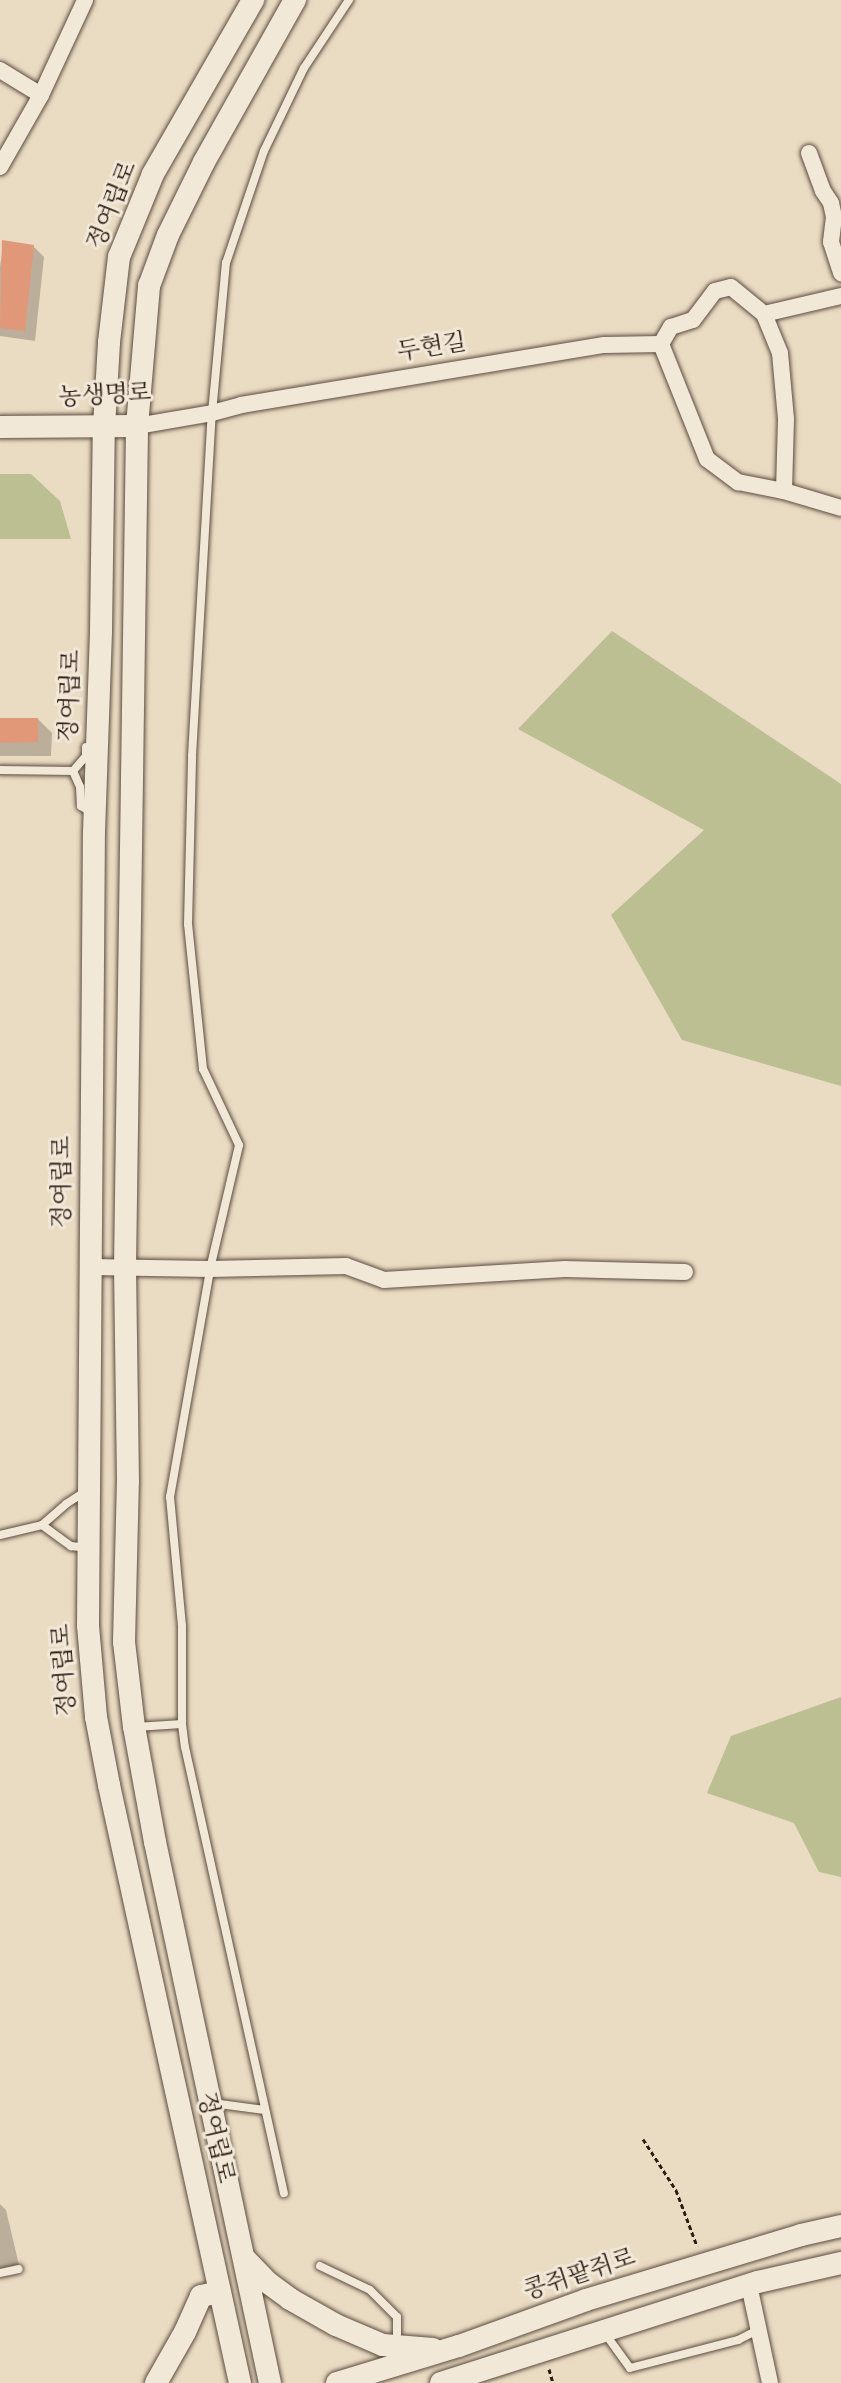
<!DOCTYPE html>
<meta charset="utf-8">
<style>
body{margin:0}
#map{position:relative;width:841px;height:2383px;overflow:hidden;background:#eadbc3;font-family:Vollkorn,"Noto Serif KR",serif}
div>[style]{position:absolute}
.green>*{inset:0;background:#bbbf91}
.shadow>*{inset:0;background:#0003}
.building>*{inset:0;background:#e19879}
.path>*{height:3px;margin-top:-1.5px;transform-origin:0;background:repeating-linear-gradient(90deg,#2d1c12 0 4.5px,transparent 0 7.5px)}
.roads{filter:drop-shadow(0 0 2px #5c4c3e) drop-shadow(0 0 2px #5c4c3e)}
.lane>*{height:8px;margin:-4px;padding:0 4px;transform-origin:4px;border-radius:4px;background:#f1e8d8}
.street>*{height:16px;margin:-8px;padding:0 8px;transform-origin:8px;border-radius:8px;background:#f1e8d8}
.secondary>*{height:22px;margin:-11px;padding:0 11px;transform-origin:11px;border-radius:11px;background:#f1e8d8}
span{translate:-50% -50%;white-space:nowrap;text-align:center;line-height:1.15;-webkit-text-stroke:6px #f1e8d8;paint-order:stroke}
.street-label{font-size:24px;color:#2d1c12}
</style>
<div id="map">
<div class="green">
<i style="clip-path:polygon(0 474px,31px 474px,60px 501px,71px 539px,0 539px)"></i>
<i style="clip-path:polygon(612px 631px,841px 784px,841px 1086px,682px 1040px,611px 915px,704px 830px,518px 729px)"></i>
<i style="clip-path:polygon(841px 1697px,841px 1877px,819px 1872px,794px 1823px,707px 1793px,731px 1736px)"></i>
</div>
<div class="shadow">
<i style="clip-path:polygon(4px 242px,33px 246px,44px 257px,35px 341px,0 336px,0 266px)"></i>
<i style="clip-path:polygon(0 719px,38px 719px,52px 733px,51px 756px,0 756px)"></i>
<i style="clip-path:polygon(0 2204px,6px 2210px,19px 2265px,0 2269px)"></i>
</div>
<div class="building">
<i style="clip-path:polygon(2px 240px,34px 245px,25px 331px,0 328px)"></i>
<i style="clip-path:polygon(0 718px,38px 718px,38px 742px,0 743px)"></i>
</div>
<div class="path">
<i style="left:643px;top:2139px;width:61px;rotate:57.1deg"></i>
<i style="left:676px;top:2190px;width:60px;rotate:69.4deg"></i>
<i style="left:549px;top:2369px;width:15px;rotate:74deg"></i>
</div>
<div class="roads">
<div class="lane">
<i style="left:0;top:770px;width:73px;rotate:0.8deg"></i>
<i style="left:73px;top:771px;width:20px;rotate:-49deg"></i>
<i style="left:86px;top:756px;width:9px;rotate:-90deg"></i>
<i style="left:73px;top:771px;width:17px;rotate:66deg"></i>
<i style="left:80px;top:787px;width:19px;rotate:87deg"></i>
<i style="left:81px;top:806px;width:12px;rotate:31deg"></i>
<i style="left:42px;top:1525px;width:36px;rotate:36deg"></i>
<i style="left:71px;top:1546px;width:17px;rotate:7deg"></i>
<i style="left:0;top:1535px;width:43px;rotate:-13.4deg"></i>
<i style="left:42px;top:1525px;width:32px;rotate:-41deg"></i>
<i style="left:66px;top:1504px;width:24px;rotate:-33deg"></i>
<i style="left:182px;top:1724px;width:23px;rotate:83deg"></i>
<i style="left:185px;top:1747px;width:457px;rotate:77.5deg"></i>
<i style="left:136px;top:1727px;width:46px;rotate:-3.7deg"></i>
<i style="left:182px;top:1724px;width:98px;rotate:-90deg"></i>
<i style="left:182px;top:1626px;width:130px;rotate:-95.3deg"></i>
<i style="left:170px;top:1497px;width:231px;rotate:-80deg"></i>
<i style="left:210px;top:1269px;width:127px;rotate:-76.8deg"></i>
<i style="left:239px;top:1145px;width:84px;rotate:-115.3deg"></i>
<i style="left:203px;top:1069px;width:146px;rotate:-95.9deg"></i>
<i style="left:188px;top:924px;width:168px;rotate:-88.6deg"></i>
<i style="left:192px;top:756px;width:344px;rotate:-86.7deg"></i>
<i style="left:212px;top:413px;width:151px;rotate:-84.7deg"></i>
<i style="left:226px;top:263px;width:118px;rotate:-71.3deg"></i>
<i style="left:264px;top:151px;width:92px;rotate:-64.3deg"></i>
<i style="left:304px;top:68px;width:82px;rotate:-56.5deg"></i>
<i style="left:212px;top:2103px;width:53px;rotate:7.5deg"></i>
<i style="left:320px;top:2266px;width:55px;rotate:25.6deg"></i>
<i style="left:370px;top:2290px;width:38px;rotate:45deg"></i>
<i style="left:397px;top:2317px;width:29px;rotate:90deg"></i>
<i style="left:0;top:2273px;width:19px;rotate:-12deg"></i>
<i style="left:604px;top:2332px;width:44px;rotate:54.2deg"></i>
<i style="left:630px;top:2368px;width:112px;rotate:-14.5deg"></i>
<i style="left:738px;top:2340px;width:22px;rotate:-27deg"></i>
</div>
<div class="street">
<i style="left:0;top:70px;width:48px;rotate:31.4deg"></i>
<i style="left:809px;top:153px;width:40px;rotate:69.8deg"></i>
<i style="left:823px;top:191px;width:14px;rotate:56deg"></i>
<i style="left:831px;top:203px;width:14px;rotate:78deg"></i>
<i style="left:834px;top:217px;width:25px;rotate:97deg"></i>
<i style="left:831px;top:242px;width:33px;rotate:72deg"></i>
<i style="left:0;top:167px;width:83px;rotate:-60.3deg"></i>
<i style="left:41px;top:95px;width:105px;rotate:-65.1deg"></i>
<i style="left:764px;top:314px;width:42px;rotate:67.7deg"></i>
<i style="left:780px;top:353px;width:66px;rotate:84.8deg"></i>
<i style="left:786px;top:419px;width:72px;rotate:91.6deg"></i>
<i style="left:661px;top:344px;width:20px;rotate:-60deg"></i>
<i style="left:671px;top:327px;width:23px;rotate:-18deg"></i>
<i style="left:693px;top:320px;width:36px;rotate:-53deg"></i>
<i style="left:715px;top:291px;width:16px;rotate:-14deg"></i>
<i style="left:731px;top:287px;width:43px;rotate:39.3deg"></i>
<i style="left:764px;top:314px;width:79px;rotate:-13.2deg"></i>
<i style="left:137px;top:426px;width:76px;rotate:-9.8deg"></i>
<i style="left:212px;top:413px;width:30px;rotate:-15deg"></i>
<i style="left:241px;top:405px;width:368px;rotate:-9.4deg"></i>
<i style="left:604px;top:345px;width:57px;rotate:-1deg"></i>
<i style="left:661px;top:344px;width:124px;rotate:68.2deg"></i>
<i style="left:707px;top:459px;width:39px;rotate:37deg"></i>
<i style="left:738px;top:482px;width:47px;rotate:11.1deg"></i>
<i style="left:784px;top:491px;width:59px;rotate:16.6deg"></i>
<i style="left:91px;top:1267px;width:119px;rotate:1deg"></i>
<i style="left:210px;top:1269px;width:136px;rotate:-1.3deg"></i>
<i style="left:346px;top:1266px;width:40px;rotate:20.2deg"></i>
<i style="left:384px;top:1280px;width:181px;rotate:-3.5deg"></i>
<i style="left:565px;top:1269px;width:120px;rotate:1.4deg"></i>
<i style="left:749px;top:2285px;width:100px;rotate:77.9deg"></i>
</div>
<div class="secondary">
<i style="left:0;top:427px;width:137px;rotate:-0.4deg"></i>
<i style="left:244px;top:2258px;width:33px;rotate:46deg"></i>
<i style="left:267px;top:2282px;width:29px;rotate:36deg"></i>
<i style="left:290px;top:2299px;width:53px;rotate:29.5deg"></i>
<i style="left:336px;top:2325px;width:51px;rotate:23.1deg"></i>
<i style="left:383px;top:2345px;width:50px;rotate:4.6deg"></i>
<i style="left:156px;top:2383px;width:59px;rotate:-60.4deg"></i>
<i style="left:185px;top:2332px;width:39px;rotate:-66deg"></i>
<i style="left:201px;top:2296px;width:19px;rotate:-12deg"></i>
<i style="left:240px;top:2383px;width:612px;rotate:-102.36deg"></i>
<i style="left:109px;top:1785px;width:69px;rotate:-100.8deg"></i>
<i style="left:96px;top:1717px;width:92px;rotate:-95deg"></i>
<i style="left:88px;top:1625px;width:793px;rotate:-89.57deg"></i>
<i style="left:94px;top:832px;width:201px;rotate:-88deg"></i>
<i style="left:101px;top:631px;width:204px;rotate:-89.2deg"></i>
<i style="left:104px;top:427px;width:85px;rotate:-86.6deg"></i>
<i style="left:109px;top:342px;width:86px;rotate:-83.3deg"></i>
<i style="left:119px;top:257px;width:90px;rotate:-67.7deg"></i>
<i style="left:153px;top:174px;width:201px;rotate:-60.1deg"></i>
<i style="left:270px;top:2383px;width:553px;rotate:-102deg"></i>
<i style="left:155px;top:1842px;width:117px;rotate:-100.3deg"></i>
<i style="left:134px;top:1727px;width:86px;rotate:-96.7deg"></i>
<i style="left:124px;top:1642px;width:160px;rotate:-88.6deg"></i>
<i style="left:128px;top:1482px;width:215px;rotate:-90.8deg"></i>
<i style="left:125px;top:1267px;width:841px;rotate:-89.18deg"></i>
<i style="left:137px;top:426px;width:141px;rotate:-85.1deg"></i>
<i style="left:149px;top:286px;width:54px;rotate:-69.6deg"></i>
<i style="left:168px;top:235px;width:81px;rotate:-63.7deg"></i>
<i style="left:204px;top:162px;width:186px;rotate:-60.7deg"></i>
<i style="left:337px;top:2383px;width:127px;rotate:-16.9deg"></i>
<i style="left:459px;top:2346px;width:135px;rotate:-19.9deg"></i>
<i style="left:586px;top:2300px;width:225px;rotate:-16.8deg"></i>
<i style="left:801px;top:2235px;width:41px;rotate:-12.7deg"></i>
<i style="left:441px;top:2383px;width:333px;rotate:-17.7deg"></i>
<i style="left:758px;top:2282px;width:85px;rotate:-12.9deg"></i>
</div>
</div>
<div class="street-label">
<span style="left:114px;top:206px;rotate:-68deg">정여립로</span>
<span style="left:432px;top:349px;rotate:-9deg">두현길</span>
<span style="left:105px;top:397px;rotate:-3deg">농생명로</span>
<span style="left:72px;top:696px;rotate:-88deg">정여립로</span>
<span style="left:64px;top:1182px;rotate:-90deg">정여립로</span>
<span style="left:66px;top:1670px;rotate:-94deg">정여립로</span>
<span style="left:214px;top:2138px;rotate:77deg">정여립로</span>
<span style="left:580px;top:2276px;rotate:-18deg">콩쥐팥쥐로</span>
</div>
</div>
